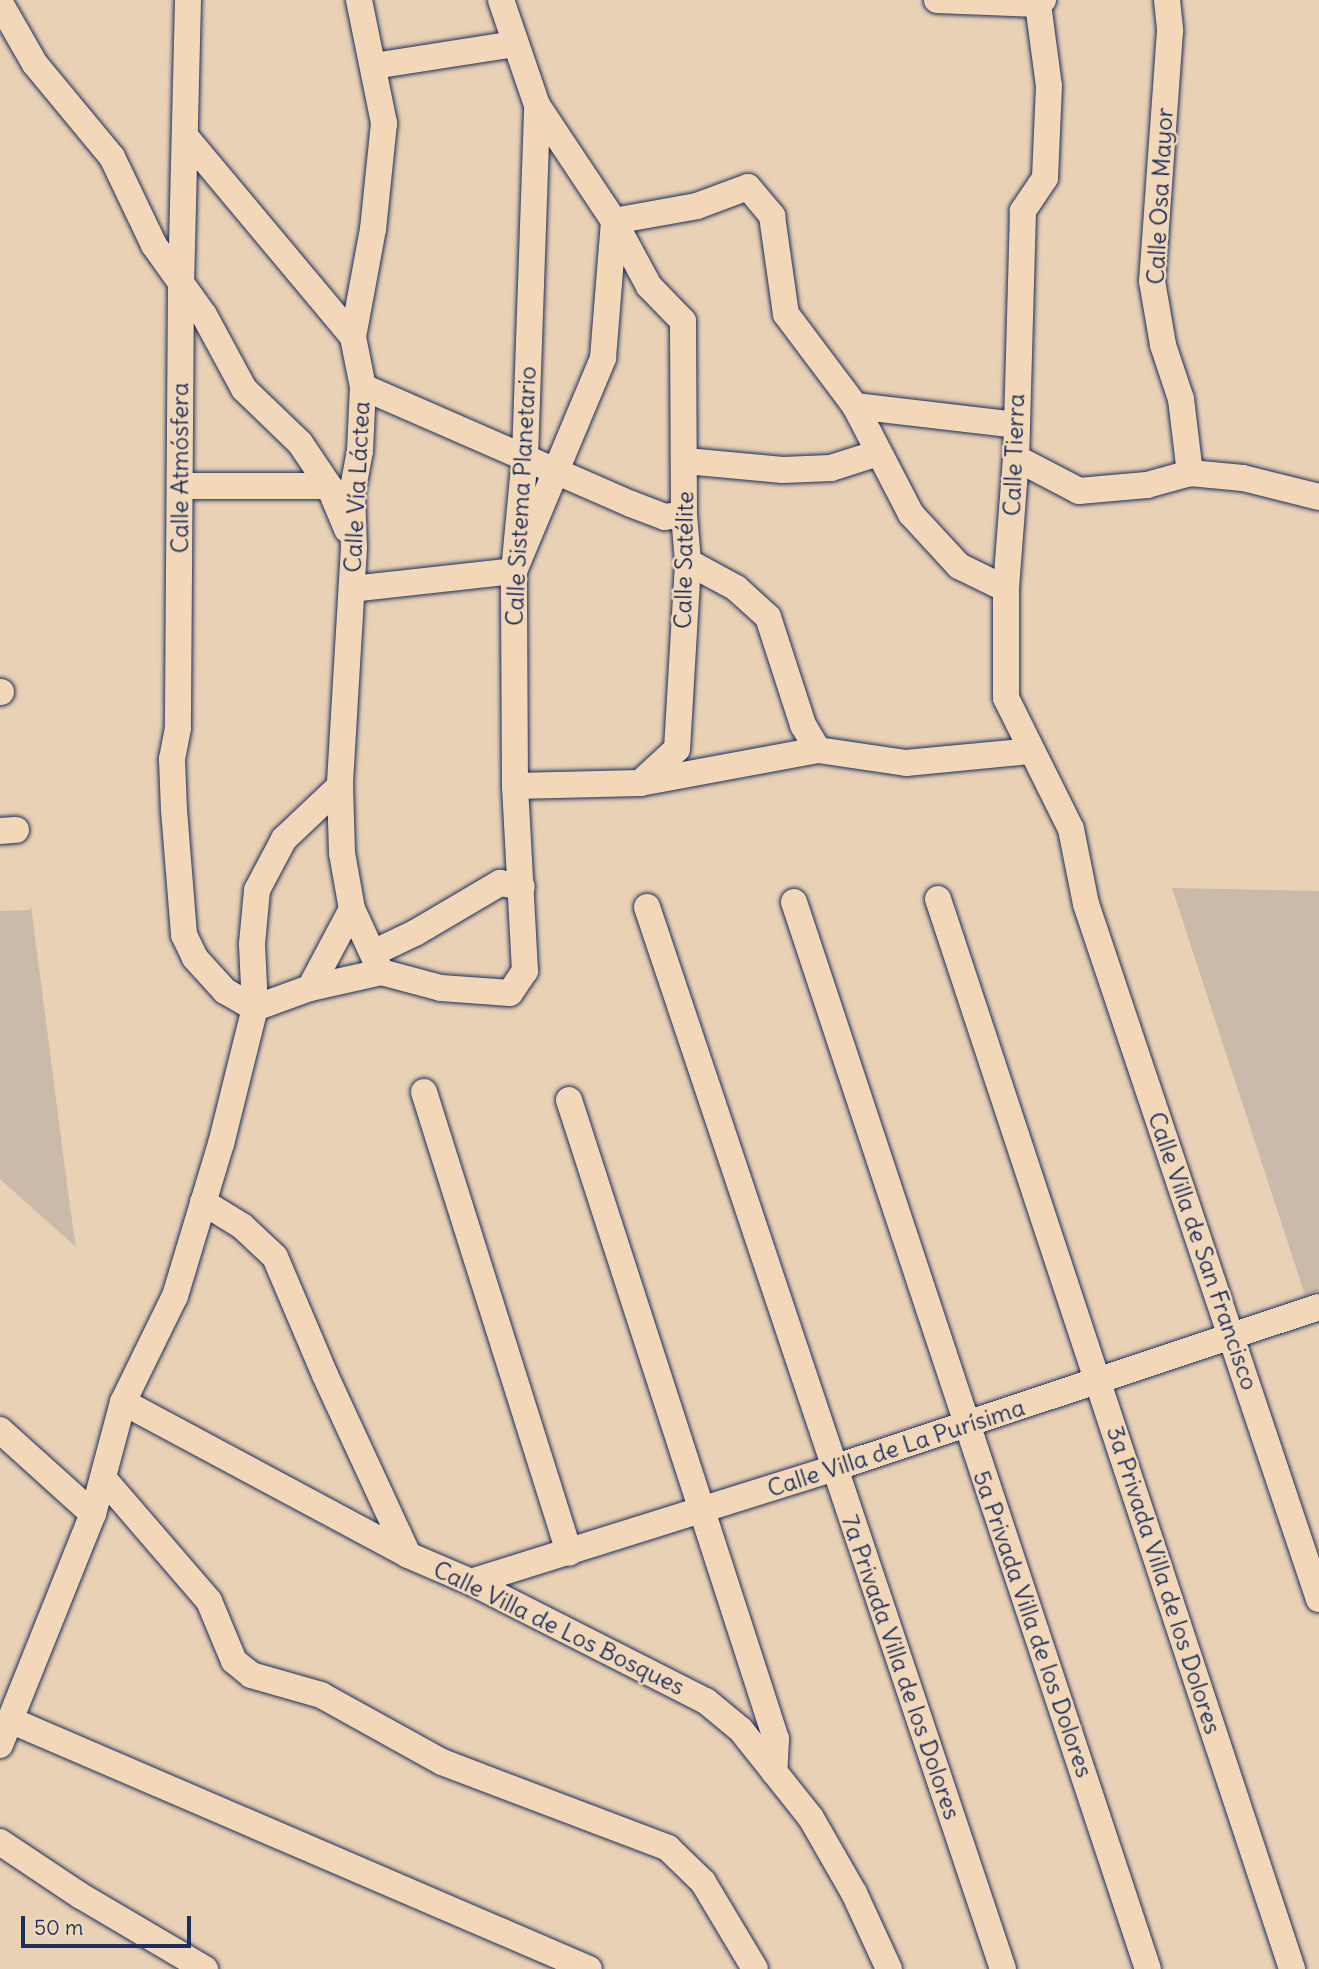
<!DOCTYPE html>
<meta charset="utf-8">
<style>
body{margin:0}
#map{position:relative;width:1319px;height:1969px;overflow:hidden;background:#e9d1b5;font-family:Delius,sans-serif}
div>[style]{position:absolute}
.green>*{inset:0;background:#cbb9a9}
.roads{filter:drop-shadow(0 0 2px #1b2f5e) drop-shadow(0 0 2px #1b2f5e)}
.minor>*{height:26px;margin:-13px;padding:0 13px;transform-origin:13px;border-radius:13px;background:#f2d8b9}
span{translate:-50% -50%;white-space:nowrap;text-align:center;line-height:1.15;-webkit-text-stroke:5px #f2d8b9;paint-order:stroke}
.street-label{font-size:24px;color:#1b2f5e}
.scale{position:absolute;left:21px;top:1916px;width:170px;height:32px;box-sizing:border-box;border:4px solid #1b2f5e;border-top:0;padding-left:9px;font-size:21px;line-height:24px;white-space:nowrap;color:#1b2f5e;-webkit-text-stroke:5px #f2d8b9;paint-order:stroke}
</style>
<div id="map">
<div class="green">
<i style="clip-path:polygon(1172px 888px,1319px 891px,1319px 1290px,1305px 1295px)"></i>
<i style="clip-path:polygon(31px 906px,70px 1207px,76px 1247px,0 1179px,0 911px,29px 910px)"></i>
</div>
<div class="roads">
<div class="minor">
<i style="left:188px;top:0;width:283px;rotate:91.4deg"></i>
<i style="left:181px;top:283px;width:445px;rotate:90.4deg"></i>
<i style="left:178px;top:728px;width:32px;rotate:101deg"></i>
<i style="left:172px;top:759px;width:51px;rotate:87.8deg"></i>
<i style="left:174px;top:810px;width:125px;rotate:85.4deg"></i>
<i style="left:184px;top:935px;width:25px;rotate:64deg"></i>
<i style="left:195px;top:958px;width:45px;rotate:47.7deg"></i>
<i style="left:225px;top:991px;width:34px;rotate:30deg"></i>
<i style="left:255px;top:1008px;width:59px;rotate:-20deg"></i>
<i style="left:310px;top:988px;width:73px;rotate:-12.7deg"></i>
<i style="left:381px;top:972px;width:62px;rotate:14.9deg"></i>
<i style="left:441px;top:988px;width:69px;rotate:4.1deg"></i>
<i style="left:510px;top:993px;width:27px;rotate:-56deg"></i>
<i style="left:525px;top:971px;width:185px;rotate:-93.1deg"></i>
<i style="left:515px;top:786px;width:215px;rotate:-90.3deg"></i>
<i style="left:514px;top:571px;width:116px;rotate:-84.5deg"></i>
<i style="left:525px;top:456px;width:351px;rotate:-88deg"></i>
<i style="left:359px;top:0;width:126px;rotate:78.5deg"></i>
<i style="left:384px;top:123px;width:107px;rotate:95.9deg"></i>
<i style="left:373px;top:229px;width:110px;rotate:100.5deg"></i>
<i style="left:353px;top:337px;width:51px;rotate:78.7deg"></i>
<i style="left:363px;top:387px;width:64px;rotate:92.7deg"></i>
<i style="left:360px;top:451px;width:43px;rotate:100.8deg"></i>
<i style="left:352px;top:493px;width:54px;rotate:87.9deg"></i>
<i style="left:354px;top:547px;width:239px;rotate:93.4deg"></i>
<i style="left:340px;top:786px;width:67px;rotate:88.3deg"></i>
<i style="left:342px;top:853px;width:57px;rotate:79.9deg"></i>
<i style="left:352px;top:909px;width:69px;rotate:65.3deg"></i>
<i style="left:937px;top:0;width:101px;rotate:2.3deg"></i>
<i style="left:1043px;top:0;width:6px;rotate:141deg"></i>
<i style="left:1038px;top:4px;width:83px;rotate:82.4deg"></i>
<i style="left:1049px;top:86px;width:92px;rotate:92.5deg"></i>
<i style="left:1045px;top:178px;width:40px;rotate:124deg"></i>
<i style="left:1023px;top:211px;width:247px;rotate:91.6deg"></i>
<i style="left:1016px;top:458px;width:131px;rotate:94.4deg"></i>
<i style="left:1006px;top:589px;width:109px;rotate:90deg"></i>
<i style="left:1006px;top:698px;width:146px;rotate:63.6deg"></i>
<i style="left:1071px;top:829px;width:76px;rotate:78.7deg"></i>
<i style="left:1086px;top:904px;width:733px;rotate:71.47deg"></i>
<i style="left:1167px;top:0;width:31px;rotate:84deg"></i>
<i style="left:1170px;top:31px;width:251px;rotate:94.1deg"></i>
<i style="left:1152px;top:281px;width:65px;rotate:80.2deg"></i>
<i style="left:1163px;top:345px;width:57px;rotate:71.6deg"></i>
<i style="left:1181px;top:399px;width:75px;rotate:83.1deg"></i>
<i style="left:0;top:3px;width:70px;rotate:60.2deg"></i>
<i style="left:35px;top:64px;width:121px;rotate:50.4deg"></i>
<i style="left:112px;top:157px;width:98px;rotate:64.5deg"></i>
<i style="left:154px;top:245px;width:86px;rotate:54.5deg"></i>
<i style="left:204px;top:315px;width:84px;rotate:61.6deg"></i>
<i style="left:244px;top:389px;width:78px;rotate:44deg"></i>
<i style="left:300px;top:443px;width:52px;rotate:56deg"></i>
<i style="left:329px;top:486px;width:47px;rotate:67.3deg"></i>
<i style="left:374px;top:66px;width:143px;rotate:-8.9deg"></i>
<i style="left:185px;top:136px;width:262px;rotate:50.1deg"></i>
<i style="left:363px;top:387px;width:292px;rotate:23.6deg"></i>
<i style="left:631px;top:504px;width:36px;rotate:21deg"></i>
<i style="left:665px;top:517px;width:19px;rotate:-9deg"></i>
<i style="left:855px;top:406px;width:162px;rotate:6.7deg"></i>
<i style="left:1016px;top:458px;width:71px;rotate:27.6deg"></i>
<i style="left:1079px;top:491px;width:68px;rotate:-5deg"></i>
<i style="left:1147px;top:485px;width:45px;rotate:-15.6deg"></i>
<i style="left:1190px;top:473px;width:53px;rotate:5.4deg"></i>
<i style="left:1243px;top:478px;width:78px;rotate:14deg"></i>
<i style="left:686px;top:461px;width:97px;rotate:5.3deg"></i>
<i style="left:783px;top:470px;width:48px;rotate:-2.4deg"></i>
<i style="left:831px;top:468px;width:49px;rotate:-17.7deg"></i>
<i style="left:180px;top:486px;width:149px"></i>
<i style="left:688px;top:562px;width:55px;rotate:28.4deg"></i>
<i style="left:736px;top:588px;width:43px;rotate:42.2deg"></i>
<i style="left:768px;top:617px;width:114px;rotate:72deg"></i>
<i style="left:803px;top:725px;width:29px;rotate:59deg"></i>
<i style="left:352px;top:589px;width:163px;rotate:-6.3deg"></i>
<i style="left:514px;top:571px;width:231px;rotate:-67.3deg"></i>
<i style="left:603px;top:358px;width:137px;rotate:-85.4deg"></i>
<i style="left:614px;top:221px;width:139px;rotate:-123.6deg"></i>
<i style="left:537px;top:105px;width:111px;rotate:-108.9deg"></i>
<i style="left:0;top:692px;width:1px"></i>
<i style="left:640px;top:783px;width:50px;rotate:-42.6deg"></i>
<i style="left:677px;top:749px;width:187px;rotate:-86.6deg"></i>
<i style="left:688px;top:562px;width:48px;rotate:-94.8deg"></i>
<i style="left:684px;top:514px;width:193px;rotate:-90.3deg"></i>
<i style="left:683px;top:321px;width:49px;rotate:-134.2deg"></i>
<i style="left:649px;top:286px;width:74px;rotate:-118.3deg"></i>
<i style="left:614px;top:221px;width:84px;rotate:-10.2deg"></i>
<i style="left:697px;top:206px;width:54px;rotate:-20.4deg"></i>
<i style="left:748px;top:187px;width:38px;rotate:50deg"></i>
<i style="left:772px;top:216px;width:99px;rotate:81.9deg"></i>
<i style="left:786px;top:314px;width:115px;rotate:53.1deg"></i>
<i style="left:855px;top:406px;width:122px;rotate:62.6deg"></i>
<i style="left:911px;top:514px;width:71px;rotate:47.3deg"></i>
<i style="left:959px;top:566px;width:52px;rotate:26.1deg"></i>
<i style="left:515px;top:786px;width:125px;rotate:-1.4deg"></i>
<i style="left:640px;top:783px;width:181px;rotate:-10.5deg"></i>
<i style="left:818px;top:750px;width:89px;rotate:8.4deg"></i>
<i style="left:906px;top:763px;width:126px;rotate:-5.5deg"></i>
<i style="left:0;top:831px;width:16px;rotate:-4deg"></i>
<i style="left:938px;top:899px;width:1127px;rotate:71.69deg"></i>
<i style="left:794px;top:902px;width:1124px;rotate:71.65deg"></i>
<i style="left:647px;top:907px;width:1120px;rotate:71.47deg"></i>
<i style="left:373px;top:953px;width:47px;rotate:-25.5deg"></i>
<i style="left:415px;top:933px;width:99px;rotate:-30.5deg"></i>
<i style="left:500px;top:883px;width:22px;rotate:10deg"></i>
<i style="left:310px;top:988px;width:89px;rotate:-62deg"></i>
<i style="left:424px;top:1092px;width:483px;rotate:72.5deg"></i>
<i style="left:569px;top:1100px;width:672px;rotate:72.05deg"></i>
<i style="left:776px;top:1739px;width:33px;rotate:93deg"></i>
<i style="left:203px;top:1202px;width:46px;rotate:31.6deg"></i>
<i style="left:242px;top:1226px;width:45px;rotate:43.2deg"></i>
<i style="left:275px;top:1257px;width:128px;rotate:67deg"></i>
<i style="left:325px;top:1375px;width:198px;rotate:65.2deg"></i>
<i style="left:123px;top:1402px;width:323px;rotate:28.2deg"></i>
<i style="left:408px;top:1555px;width:69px;rotate:23.2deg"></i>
<i style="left:471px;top:1582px;width:263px;rotate:26.9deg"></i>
<i style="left:706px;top:1701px;width:45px;rotate:39.6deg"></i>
<i style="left:741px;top:1730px;width:112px;rotate:51.5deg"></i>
<i style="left:811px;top:1818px;width:86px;rotate:60.2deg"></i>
<i style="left:854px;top:1893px;width:84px;rotate:65.3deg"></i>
<i style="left:0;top:1430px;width:125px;rotate:42.1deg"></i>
<i style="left:103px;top:1478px;width:162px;rotate:49.2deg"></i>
<i style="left:209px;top:1601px;width:65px;rotate:67.4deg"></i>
<i style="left:234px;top:1661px;width:22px;rotate:39deg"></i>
<i style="left:251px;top:1675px;width:73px;rotate:15.9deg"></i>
<i style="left:321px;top:1695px;width:138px;rotate:29deg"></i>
<i style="left:442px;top:1762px;width:242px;rotate:20.8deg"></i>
<i style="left:668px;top:1848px;width:49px;rotate:44.2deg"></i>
<i style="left:703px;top:1882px;width:101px;rotate:59.1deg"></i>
<i style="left:471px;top:1582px;width:380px;rotate:-17.4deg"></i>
<i style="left:834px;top:1468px;width:511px;rotate:-18.36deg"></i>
<i style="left:10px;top:1720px;width:630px;rotate:23.27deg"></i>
<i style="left:0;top:1745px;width:249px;rotate:-68.1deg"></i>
<i style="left:93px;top:1514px;width:116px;rotate:-75deg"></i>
<i style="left:123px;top:1402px;width:118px;rotate:-63.9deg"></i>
<i style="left:175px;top:1296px;width:159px;rotate:-73.2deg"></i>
<i style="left:221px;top:1144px;width:140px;rotate:-76deg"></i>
<i style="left:255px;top:1008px;width:64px;rotate:-92.7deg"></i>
<i style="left:252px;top:944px;width:54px;rotate:-84.7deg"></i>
<i style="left:257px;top:890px;width:58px;rotate:-62.1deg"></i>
<i style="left:284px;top:839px;width:77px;rotate:-43.4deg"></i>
<i style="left:0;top:1842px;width:97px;rotate:33.7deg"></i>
<i style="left:81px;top:1896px;width:144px;rotate:30.5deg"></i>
</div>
</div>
<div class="street-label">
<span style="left:1160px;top:196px;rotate:-87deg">Calle Osa Mayor</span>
<span style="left:1014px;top:455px;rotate:-88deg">Calle Tierra</span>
<span style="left:180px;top:468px;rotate:-90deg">Calle Atmósfera</span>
<span style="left:357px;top:487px;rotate:-87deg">Calle Vía Láctea</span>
<span style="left:521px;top:496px;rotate:-87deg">Calle Sistema Planetario</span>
<span style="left:684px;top:560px;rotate:-89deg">Calle Satélite</span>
<span style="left:1203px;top:1251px;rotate:71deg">Calle Villa de San Francisco</span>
<span style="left:896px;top:1448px;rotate:-18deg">Calle Villa de La Purísima</span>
<span style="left:1164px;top:1580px;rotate:72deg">3a Privada Villa de los Dolores</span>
<span style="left:1033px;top:1624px;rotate:71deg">5a Privada Villa de los Dolores</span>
<span style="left:559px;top:1628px;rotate:26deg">Calle Villa de Los Bosques</span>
<span style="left:901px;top:1667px;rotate:71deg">7a Privada Villa de los Dolores</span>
</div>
<div class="scale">50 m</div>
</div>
